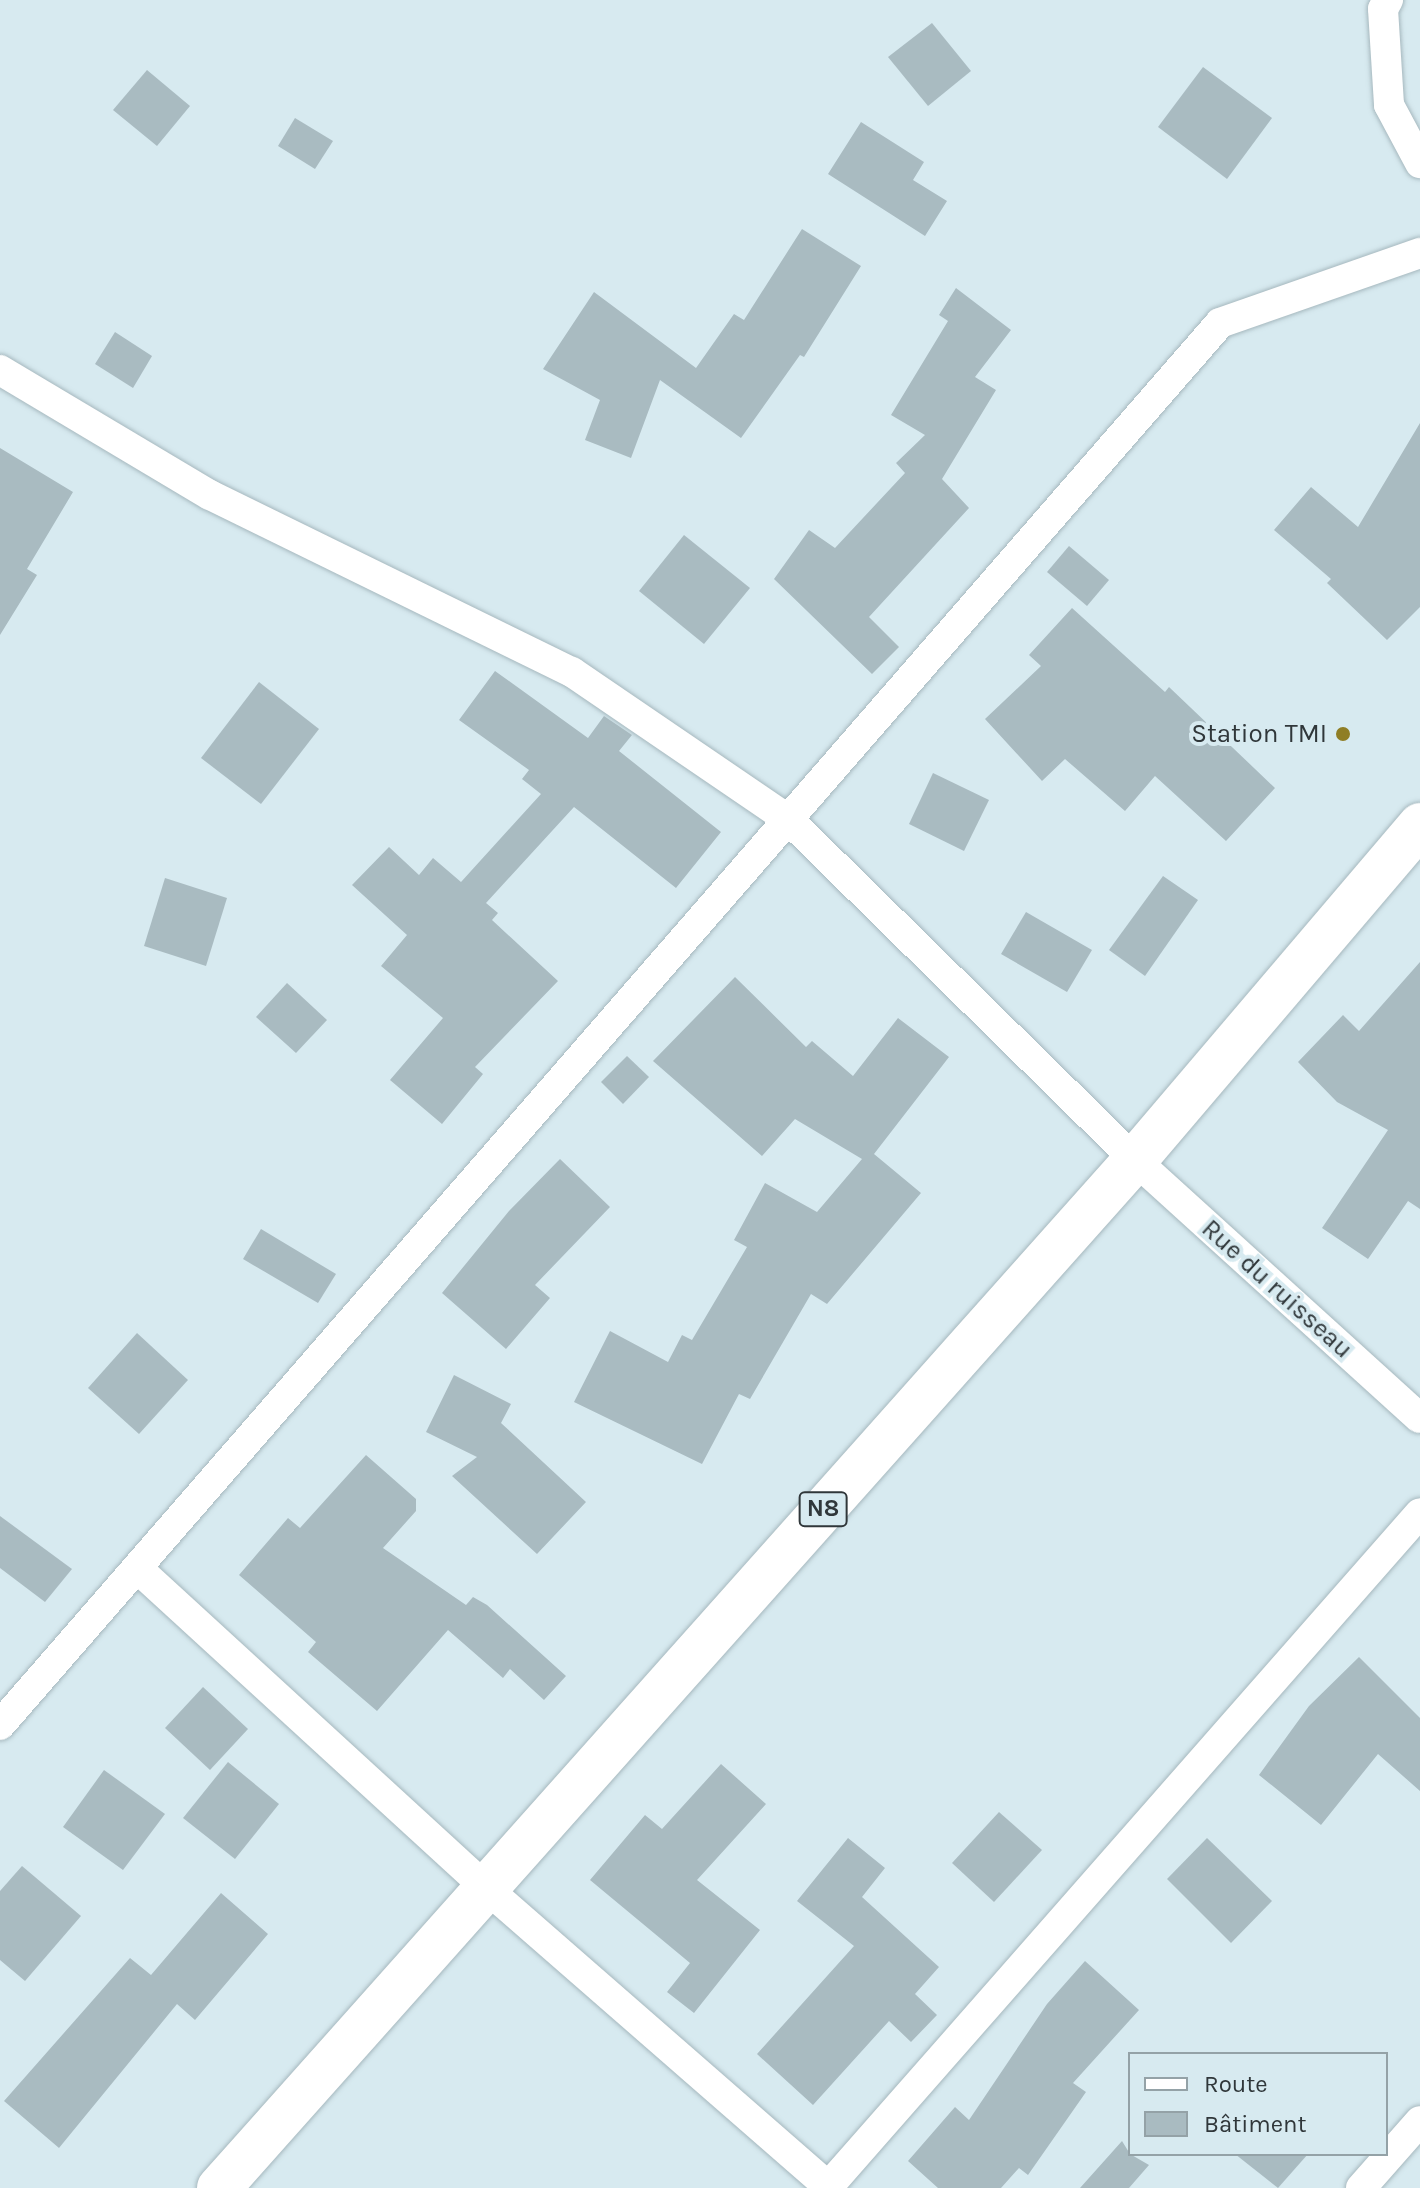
<!DOCTYPE html>
<meta charset="utf-8">
<style>
body{margin:0}
#map{position:relative;width:1420px;height:2188px;overflow:hidden;background:#d7eaf0;font-family:Karla,sans-serif}
div>[style]{position:absolute}
.building>*{inset:0;background:#a9bbc1}
.roads{filter:drop-shadow(0 0 2px #a6b8be) drop-shadow(0 0 2px #a6b8be)}
.street>*{height:30px;margin:-15px;padding:0 15px;transform-origin:15px;border-radius:15px;background:#fff}
.primary>*{height:44px;margin:-22px;padding:0 22px;transform-origin:22px;border-radius:22px;background:#fff}
.dots>*{width:22px;height:22px;translate:-50% -50%;box-sizing:border-box;border:4px solid #d7eaf0;border-radius:50%}
span{translate:-50% -50%;white-space:nowrap;text-align:center;line-height:1.15;-webkit-text-stroke:8px #d7eaf0;paint-order:stroke}
.shield-label span{padding:2px 6px;background:#d7eaf0;border:2px solid;border-radius:6px;-webkit-text-stroke-width:0}
.shield-label{font-size:24px;color:#30373a;font-weight:700}
.poi-label{font-size:26px;color:#30373a}
.right{translate:-100% -50%;text-align:right}
.street-label{font-size:26px;color:#30373a}
.legend{position:absolute;left:1128px;top:2052px;width:260px;height:104px;box-sizing:border-box;background:#d7eaf0;border:2px solid #94a2a7;margin:0;padding:10px 14px;list-style:none;font-size:24px;color:#30373a}
.legend li{display:flex;align-items:center;gap:16px;height:40px}
.legend b{width:40px;border:2px solid #94a2a7}
</style>
<div id="map">
<div class="building">
<i style="clip-path:polygon(932px 23px,971px 71px,928px 106px,888px 57px)"></i>
<i style="clip-path:polygon(1203px 67px,1272px 118px,1227px 179px,1158px 127px)"></i>
<i style="clip-path:polygon(147px 70px,190px 106px,157px 146px,113px 110px)"></i>
<i style="clip-path:polygon(295px 118px,333px 141px,315px 169px,278px 146px)"></i>
<i style="clip-path:polygon(861px 122px,924px 162px,913px 180px,947px 201px,925px 236px,828px 174px)"></i>
<i style="clip-path:polygon(802px 229px,861px 266px,804px 357px,800px 355px,741px 438px,660px 380px,631px 458px,585px 440px,600px 400px,543px 369px,594px 292px,696px 368px,734px 314px,744px 320px)"></i>
<i style="clip-path:polygon(956px 288px,1011px 330px,975px 377px,996px 390px,942px 479px,969px 508px,869px 617px,899px 647px,872px 674px,774px 579px,809px 530px,835px 548px,905px 473px,896px 463px,925px 435px,891px 415px,948px 321px,939px 315px)"></i>
<i style="clip-path:polygon(115px 332px,152px 356px,133px 388px,95px 364px)"></i>
<i style="clip-path:polygon(1420px 423px,1420px 607px,1387px 640px,1327px 583px,1331px 579px,1274px 530px,1311px 487px,1358px 527px)"></i>
<i style="clip-path:polygon(0 448px,73px 492px,27px 569px,37px 575px,0 635px)"></i>
<i style="clip-path:polygon(684px 535px,750px 588px,704px 644px,639px 591px)"></i>
<i style="clip-path:polygon(1069px 546px,1109px 580px,1087px 606px,1047px 572px)"></i>
<i style="clip-path:polygon(1072px 608px,1165px 692px,1169px 687px,1275px 788px,1226px 841px,1155px 776px,1125px 811px,1065px 759px,1042px 781px,985px 719px,1041px 666px,1029px 655px)"></i>
<i style="clip-path:polygon(495px 671px,588px 738px,604px 716px,632px 735px,619px 751px,721px 832px,676px 888px,574px 807px,486px 903px,498px 913px,492px 920px,558px 981px,475px 1067px,483px 1074px,442px 1124px,390px 1080px,443px 1018px,381px 966px,407px 935px,352px 885px,389px 847px,419px 875px,433px 858px,461px 882px,541px 794px,522px 779px,529px 770px,459px 720px)"></i>
<i style="clip-path:polygon(259px 682px,319px 729px,261px 804px,201px 758px)"></i>
<i style="clip-path:polygon(933px 773px,989px 800px,964px 851px,909px 824px)"></i>
<i style="clip-path:polygon(1163px 876px,1198px 900px,1145px 976px,1109px 950px)"></i>
<i style="clip-path:polygon(165px 878px,227px 898px,206px 966px,144px 946px)"></i>
<i style="clip-path:polygon(1026px 912px,1092px 950px,1067px 992px,1001px 954px)"></i>
<i style="clip-path:polygon(1420px 962px,1420px 1209px,1408px 1201px,1368px 1259px,1322px 1228px,1388px 1130px,1337px 1102px,1298px 1062px,1343px 1015px,1359px 1031px)"></i>
<i style="clip-path:polygon(735px 977px,806px 1047px,812px 1041px,853px 1076px,898px 1018px,949px 1057px,874px 1154px,921px 1193px,827px 1304px,811px 1294px,750px 1399px,739px 1394px,702px 1464px,574px 1402px,610px 1331px,668px 1362px,682px 1335px,692px 1340px,747px 1247px,734px 1240px,765px 1183px,817px 1212px,862px 1159px,795px 1119px,762px 1156px,653px 1061px)"></i>
<i style="clip-path:polygon(287px 983px,327px 1020px,296px 1053px,256px 1017px)"></i>
<i style="clip-path:polygon(627px 1056px,649px 1077px,623px 1104px,601px 1082px)"></i>
<i style="clip-path:polygon(560px 1159px,610px 1207px,535px 1285px,550px 1298px,506px 1349px,442px 1293px,509px 1211px)"></i>
<i style="clip-path:polygon(261px 1229px,336px 1274px,318px 1303px,243px 1259px)"></i>
<i style="clip-path:polygon(137px 1333px,188px 1380px,139px 1434px,88px 1388px)"></i>
<i style="clip-path:polygon(454px 1375px,511px 1404px,501px 1423px,586px 1502px,537px 1554px,452px 1476px,477px 1457px,426px 1432px)"></i>
<i style="clip-path:polygon(366px 1455px,416px 1499px,416px 1511px,383px 1548px,466px 1605px,473px 1597px,487px 1605px,566px 1676px,544px 1700px,510px 1669px,503px 1678px,448px 1630px,377px 1711px,308px 1652px,316px 1642px,239px 1575px,288px 1518px,300px 1528px)"></i>
<i style="clip-path:polygon(0 1516px,72px 1569px,45px 1602px,0 1568px)"></i>
<i style="clip-path:polygon(1359px 1657px,1420px 1718px,1420px 1791px,1378px 1754px,1321px 1825px,1259px 1775px,1309px 1706px)"></i>
<i style="clip-path:polygon(203px 1687px,248px 1729px,210px 1770px,165px 1728px)"></i>
<i style="clip-path:polygon(228px 1762px,279px 1804px,235px 1859px,183px 1818px)"></i>
<i style="clip-path:polygon(721px 1764px,766px 1804px,697px 1880px,760px 1930px,694px 2013px,667px 1992px,690px 1963px,590px 1880px,645px 1815px,662px 1829px)"></i>
<i style="clip-path:polygon(104px 1770px,165px 1814px,123px 1870px,63px 1827px)"></i>
<i style="clip-path:polygon(999px 1812px,1042px 1850px,994px 1902px,952px 1863px)"></i>
<i style="clip-path:polygon(848px 1838px,885px 1868px,862px 1897px,939px 1967px,915px 1994px,937px 2015px,911px 2042px,889px 2021px,813px 2105px,757px 2054px,854px 1946px,797px 1901px)"></i>
<i style="clip-path:polygon(1207px 1838px,1272px 1901px,1231px 1943px,1167px 1879px)"></i>
<i style="clip-path:polygon(22px 1866px,81px 1916px,25px 1981px,0 1960px,0 1891px)"></i>
<i style="clip-path:polygon(221px 1893px,268px 1934px,195px 2020px,177px 2004px,59px 2148px,4px 2101px,130px 1958px,151px 1975px)"></i>
<i style="clip-path:polygon(1085px 1961px,1139px 2010px,1073px 2083px,1086px 2092px,1028px 2175px,1019px 2168px,1001px 2188px,938px 2188px,908px 2161px,955px 2107px,969px 2120px,1047px 2004px)"></i>
<i style="clip-path:polygon(1122px 2141px,1130px 2154px,1149px 2165px,1129px 2188px,1080px 2188px)"></i>
<i style="clip-path:polygon(1235px 2154px,1308px 2154px,1278px 2188px)"></i>
</div>
<div class="roads">
<div class="street">
<i style="left:1388px;top:0;width:10px;rotate:119deg"></i>
<i style="left:1383px;top:9px;width:96px;rotate:86.4deg"></i>
<i style="left:1389px;top:105px;width:66px;rotate:61.9deg"></i>
<i style="left:0;top:370px;width:244px;rotate:30.8deg"></i>
<i style="left:210px;top:495px;width:403px;rotate:26.1deg"></i>
<i style="left:572px;top:672px;width:263px;rotate:34.3deg"></i>
<i style="left:789px;top:820px;width:485px;rotate:44.5deg"></i>
<i style="left:1135px;top:1160px;width:384px;rotate:42.2deg"></i>
<i style="left:137px;top:1568px;width:472px;rotate:42.5deg"></i>
<i style="left:485px;top:1887px;width:458px;rotate:41.1deg"></i>
<i style="left:0;top:1725px;width:1858px;rotate:-48.97deg"></i>
<i style="left:1220px;top:323px;width:212px;rotate:-19.3deg"></i>
<i style="left:827px;top:2188px;width:898px;rotate:-48.7deg"></i>
<i style="left:1361px;top:2188px;width:89px;rotate:-48.6deg"></i>
</div>
<div class="primary">
<i style="left:219px;top:2188px;width:1377px;rotate:-48.3deg"></i>
<i style="left:1135px;top:1160px;width:440px;rotate:-49.6deg"></i>
</div>
</div>
<div class="dots">
<i style="left:1343px;top:734px;background:#8f7e25"></i>
</div>
<div class="shield-label">
<span style="left:823px;top:1509px">N8</span>
</div>
<div class="poi-label">
<span class="right" style="left:1327px;top:734px">Station TMI</span>
</div>
<div class="street-label">
<span style="left:1277px;top:1289px;rotate:42deg">Rue du ruisseau</span>
</div>
<ul class="legend">
<li><b style="height:10px;background:#fff"></b>Route</li>
<li><b style="height:22px;background:#a9bbc1"></b>Bâtiment</li>
</ul>
</div>
